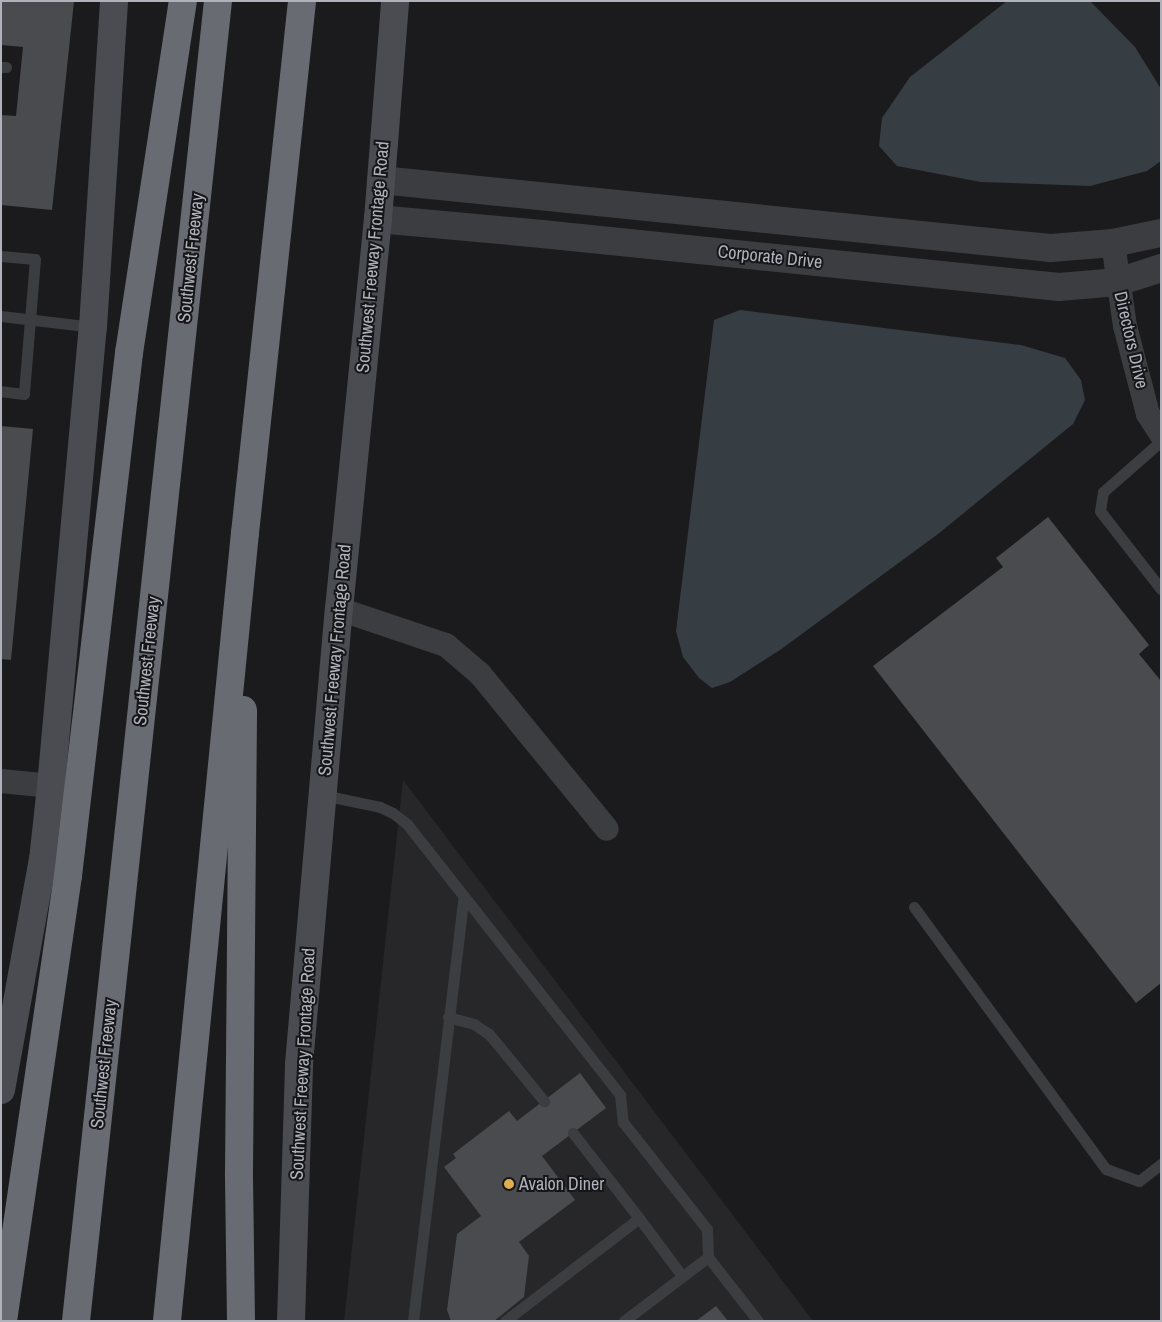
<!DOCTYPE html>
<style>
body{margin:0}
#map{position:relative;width:1162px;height:1322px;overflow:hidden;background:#1b1b1d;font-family:"Archivo Narrow",sans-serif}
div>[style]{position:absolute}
.built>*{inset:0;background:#272729}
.water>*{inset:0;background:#363e44}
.building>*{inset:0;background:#4a4b4f}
.service>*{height:11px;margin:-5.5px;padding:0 5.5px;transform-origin:5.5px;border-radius:5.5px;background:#3c3d41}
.minor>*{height:24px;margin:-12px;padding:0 12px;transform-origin:12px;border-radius:12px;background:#3c3d41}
.tertiary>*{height:28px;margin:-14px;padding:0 14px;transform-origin:14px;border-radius:14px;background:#3c3d41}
.secondary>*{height:28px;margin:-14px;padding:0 14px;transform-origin:14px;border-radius:14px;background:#4a4c51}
.motorway>*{height:28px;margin:-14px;padding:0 14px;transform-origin:14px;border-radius:14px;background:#696b72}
.dots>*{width:14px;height:14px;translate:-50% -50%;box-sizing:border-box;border:2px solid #161618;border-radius:50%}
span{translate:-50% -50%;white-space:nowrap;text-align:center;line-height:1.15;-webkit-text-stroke:4px #161618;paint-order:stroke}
.street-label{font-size:18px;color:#afb2bb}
.poi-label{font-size:18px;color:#afb2bb}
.left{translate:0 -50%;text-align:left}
.frame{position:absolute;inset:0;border:2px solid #afb2bb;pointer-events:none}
</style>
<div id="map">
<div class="built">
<i style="clip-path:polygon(403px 780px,813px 1321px,344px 1321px)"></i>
</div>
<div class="water">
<i style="clip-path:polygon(1007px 1px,1090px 1px,1135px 47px,1161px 89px,1161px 161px,1147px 171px,1090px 186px,981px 182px,897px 166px,879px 146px,882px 118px,910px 77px)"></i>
<i style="clip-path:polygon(740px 310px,1021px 345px,1065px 358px,1081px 380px,1085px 400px,1073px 424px,938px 534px,780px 650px,730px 682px,712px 688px,699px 678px,683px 657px,676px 631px,714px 320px)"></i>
</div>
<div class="building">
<i style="clip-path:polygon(1px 1px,74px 1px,52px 210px,1px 205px,1px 115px,16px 116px,23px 47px,1px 45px)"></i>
<i style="clip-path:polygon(1px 426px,33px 429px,11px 660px,1px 659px)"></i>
<i style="clip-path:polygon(1048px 517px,1149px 645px,1139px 654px,1161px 681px,1161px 983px,1136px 1003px,873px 666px,1003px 567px,996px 558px)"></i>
<i style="clip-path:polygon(580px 1073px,606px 1108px,542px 1156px,575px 1200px,519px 1242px,529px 1256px,524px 1297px,494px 1321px,451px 1321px,447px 1310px,457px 1234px,481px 1216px,444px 1167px,456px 1158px,453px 1154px,509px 1111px,517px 1121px)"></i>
<i style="clip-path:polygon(716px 1306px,728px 1321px,696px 1321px)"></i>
</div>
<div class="service">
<i style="left:1px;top:67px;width:5px"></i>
<i style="left:1px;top:256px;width:34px;rotate:5deg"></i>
<i style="left:35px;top:259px;width:135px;rotate:94.7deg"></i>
<i style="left:24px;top:394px;width:23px;rotate:-173deg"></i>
<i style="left:1px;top:316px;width:93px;rotate:6.8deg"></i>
<i style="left:1161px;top:441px;width:77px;rotate:138.7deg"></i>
<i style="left:1103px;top:492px;width:19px;rotate:99deg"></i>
<i style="left:1100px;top:511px;width:99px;rotate:52deg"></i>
<i style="left:323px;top:795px;width:58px;rotate:11.9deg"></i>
<i style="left:380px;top:807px;width:14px;rotate:25deg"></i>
<i style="left:393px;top:813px;width:18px;rotate:38deg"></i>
<i style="left:407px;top:824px;width:345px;rotate:51.8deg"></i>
<i style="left:620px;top:1095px;width:27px;rotate:84deg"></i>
<i style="left:623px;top:1122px;width:136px;rotate:51.9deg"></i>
<i style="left:707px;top:1229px;width:28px;rotate:88deg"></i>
<i style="left:708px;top:1257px;width:81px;rotate:52deg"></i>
<i style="left:914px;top:907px;width:325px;rotate:53.8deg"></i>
<i style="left:1106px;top:1169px;width:35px;rotate:20deg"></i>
<i style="left:1139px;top:1181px;width:28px;rotate:-38deg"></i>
<i style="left:448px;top:1017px;width:27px;rotate:15deg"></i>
<i style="left:474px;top:1024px;width:18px;rotate:34deg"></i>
<i style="left:489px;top:1034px;width:87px;rotate:50.6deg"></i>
<i style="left:573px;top:1133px;width:108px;rotate:52.2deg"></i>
<i style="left:413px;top:1321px;width:428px;rotate:-83.2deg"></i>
<i style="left:505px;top:1321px;width:169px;rotate:-37.5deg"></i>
<i style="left:639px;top:1218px;width:72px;rotate:53.4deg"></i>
<i style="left:624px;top:1321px;width:106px;rotate:-37.3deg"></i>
</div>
<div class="minor">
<i style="left:1113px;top:243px;width:84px;rotate:81.8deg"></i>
<i style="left:1125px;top:326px;width:91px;rotate:75.4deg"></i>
<i style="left:1148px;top:414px;width:24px;rotate:57deg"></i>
<i style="left:339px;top:609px;width:113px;rotate:18.6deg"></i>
<i style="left:446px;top:645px;width:45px;rotate:40.5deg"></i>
<i style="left:480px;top:674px;width:200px;rotate:50.7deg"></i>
<i style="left:1px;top:781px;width:50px;rotate:5.7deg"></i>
</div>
<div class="tertiary">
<i style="left:381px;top:180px;width:673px;rotate:5.8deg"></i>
<i style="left:1051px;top:248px;width:62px;rotate:-4.6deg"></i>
<i style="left:1113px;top:243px;width:49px;rotate:-11.8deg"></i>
<i style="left:378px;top:219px;width:165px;rotate:5.2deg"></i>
<i style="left:542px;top:234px;width:520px;rotate:5.85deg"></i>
<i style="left:1059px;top:287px;width:59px;rotate:-4.8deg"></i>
<i style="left:1118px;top:282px;width:45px;rotate:-18deg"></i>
</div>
<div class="secondary">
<i style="left:1px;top:1090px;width:234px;rotate:-79.7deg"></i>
<i style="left:43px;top:860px;width:74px;rotate:-83.8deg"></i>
<i style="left:51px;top:786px;width:461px;rotate:-84.8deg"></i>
<i style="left:93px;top:327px;width:327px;rotate:-86.3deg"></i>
<i style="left:291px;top:1321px;width:257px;rotate:-88.2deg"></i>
<i style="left:299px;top:1064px;width:457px;rotate:-85deg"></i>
<i style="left:339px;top:609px;width:392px;rotate:-84.3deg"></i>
<i style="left:378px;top:219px;width:219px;rotate:-85.5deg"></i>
</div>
<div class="motorway">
<i style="left:3px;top:1321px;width:450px;rotate:-81.7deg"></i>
<i style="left:68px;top:876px;width:527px;rotate:-83.35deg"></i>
<i style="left:129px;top:353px;width:356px;rotate:-81.3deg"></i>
<i style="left:76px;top:1321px;width:1328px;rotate:-83.86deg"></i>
<i style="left:167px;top:1321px;width:792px;rotate:-84.35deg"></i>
<i style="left:245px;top:533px;width:535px;rotate:-83.88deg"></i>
<i style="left:241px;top:1321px;width:149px;rotate:-90.8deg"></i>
<i style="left:239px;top:1172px;width:462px;rotate:-89.5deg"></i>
</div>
<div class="dots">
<i style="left:509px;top:1184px;background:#e0ad50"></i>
</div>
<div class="street-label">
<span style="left:373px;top:257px;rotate:-85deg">Southwest Freeway Frontage Road</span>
<span style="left:770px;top:257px;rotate:6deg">Corporate Drive</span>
<span style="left:191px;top:258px;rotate:-84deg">Southwest Freeway</span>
<span style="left:1131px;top:340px;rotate:77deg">Directors Drive</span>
<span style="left:335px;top:660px;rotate:-85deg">Southwest Freeway Frontage Road</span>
<span style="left:147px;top:661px;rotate:-84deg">Southwest Freeway</span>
<span style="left:104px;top:1064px;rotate:-84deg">Southwest Freeway</span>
<span style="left:303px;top:1064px;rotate:-87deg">Southwest Freeway Frontage Road</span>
</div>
<div class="poi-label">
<span class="left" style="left:519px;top:1184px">Avalon Diner</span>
</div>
<div class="frame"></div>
</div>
